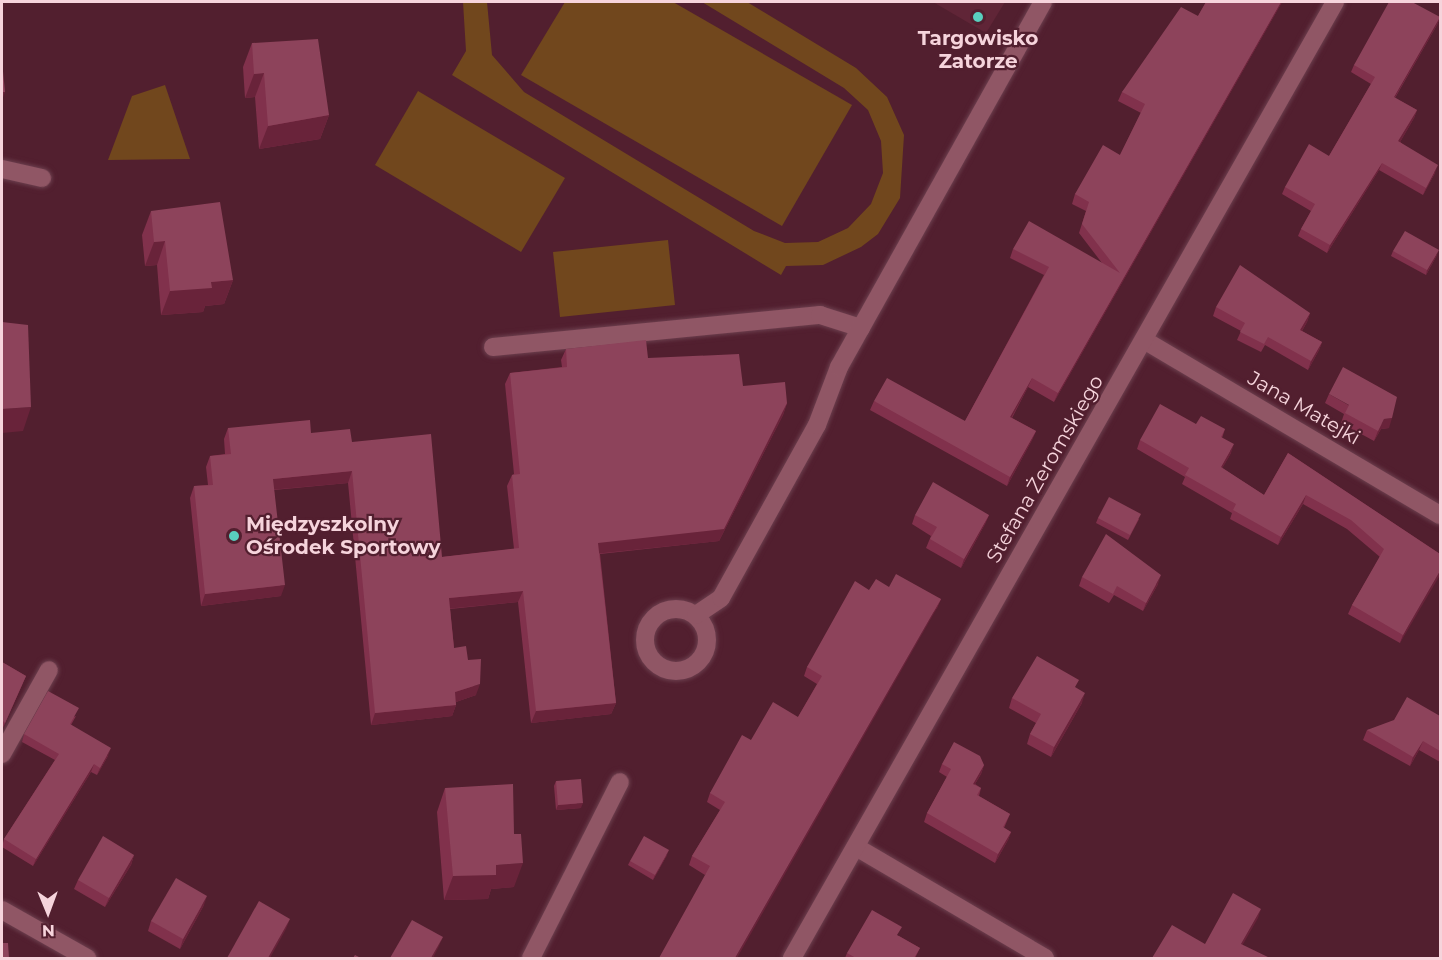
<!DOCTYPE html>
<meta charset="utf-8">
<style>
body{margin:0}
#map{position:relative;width:1442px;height:960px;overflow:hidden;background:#521f2f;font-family:Montserrat,sans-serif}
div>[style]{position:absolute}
.built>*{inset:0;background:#602537}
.green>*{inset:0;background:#71471d}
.roads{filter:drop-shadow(0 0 2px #6c3f4e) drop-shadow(0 0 2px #6c3f4e)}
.minor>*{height:18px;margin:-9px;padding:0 9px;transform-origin:9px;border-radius:9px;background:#905665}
.minor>.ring{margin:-9px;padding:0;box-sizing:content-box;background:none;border:18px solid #905665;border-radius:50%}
.wall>*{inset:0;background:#81314c}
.shaded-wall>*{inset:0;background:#69233a}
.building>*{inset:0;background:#8d435b}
.dots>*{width:16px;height:16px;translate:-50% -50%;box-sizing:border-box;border:3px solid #521f2f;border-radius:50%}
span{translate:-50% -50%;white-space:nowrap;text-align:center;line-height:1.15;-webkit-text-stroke:4.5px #521f2f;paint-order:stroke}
.poi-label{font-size:20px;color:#f6d4dc;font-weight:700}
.left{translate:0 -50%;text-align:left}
.street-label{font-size:20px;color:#f6d4dc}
.frame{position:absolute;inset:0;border:3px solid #f6d4dc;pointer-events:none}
.north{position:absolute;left:18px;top:882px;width:60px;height:60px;-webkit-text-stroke:4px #521f2f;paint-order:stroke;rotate:179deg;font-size:16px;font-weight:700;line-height:24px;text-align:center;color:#f6d4dc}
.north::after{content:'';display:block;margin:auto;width:21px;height:27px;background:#f6d4dc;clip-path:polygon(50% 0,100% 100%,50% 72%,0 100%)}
</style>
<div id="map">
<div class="built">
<i style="clip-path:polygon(933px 2px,1005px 2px,986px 33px)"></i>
</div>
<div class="green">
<i style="clip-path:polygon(463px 2px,487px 2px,492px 55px,524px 92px,754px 231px,785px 243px,818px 242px,848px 228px,871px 204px,883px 173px,881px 141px,868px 110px,844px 88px,702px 2px,747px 2px,856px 68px,887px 97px,904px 135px,900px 198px,878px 234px,861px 247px,823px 265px,786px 266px,781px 275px,452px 75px,466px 51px)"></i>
<i style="clip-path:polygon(565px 2px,673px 2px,852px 105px,782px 226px,521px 75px)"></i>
<i style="clip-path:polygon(165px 85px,190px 159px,108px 160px,132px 96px)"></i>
<i style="clip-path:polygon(418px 91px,565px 178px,521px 252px,375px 165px)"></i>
<i style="clip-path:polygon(668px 240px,675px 305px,560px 317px,553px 252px)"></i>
</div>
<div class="roads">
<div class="minor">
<i style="left:2px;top:169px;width:41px;rotate:12.7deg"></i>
<i style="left:1144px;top:340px;width:344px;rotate:30.6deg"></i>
<i style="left:493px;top:347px;width:329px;rotate:-5.6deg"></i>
<i style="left:820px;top:315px;width:43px;rotate:17.6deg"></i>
<i class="ring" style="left:645px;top:609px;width:44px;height:44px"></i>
<i style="left:696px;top:615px;width:30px;rotate:-34deg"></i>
<i style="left:721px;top:598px;width:198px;rotate:-61deg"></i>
<i style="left:817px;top:425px;width:62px;rotate:-69.2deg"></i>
<i style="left:839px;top:367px;width:418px;rotate:-60.8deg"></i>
<i style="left:2px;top:754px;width:96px;rotate:-60.8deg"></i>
<i style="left:856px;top:847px;width:219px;rotate:30.4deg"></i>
<i style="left:2px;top:910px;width:98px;rotate:29.5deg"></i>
<i style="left:531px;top:958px;width:197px;rotate:-63.2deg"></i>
<i style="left:792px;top:958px;width:1099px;rotate:-60.4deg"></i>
</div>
</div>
<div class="wall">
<i style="clip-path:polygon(1206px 2px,1282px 2px,1054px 402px,1028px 387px,1012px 418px,1036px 431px,1032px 440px,1007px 486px,870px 410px,874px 401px,965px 421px,1044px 275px,1010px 258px,1013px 249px,1102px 263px,1079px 233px,1086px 211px,1072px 204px,1075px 194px,1120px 155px,1141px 113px,1118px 101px,1122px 92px,1198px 16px)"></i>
<i style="clip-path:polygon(1440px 17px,1437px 25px,1395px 98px,1417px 110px,1414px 118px,1400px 142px,1435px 173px,1423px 195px,1379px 170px,1327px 253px,1298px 236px,1301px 229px,1311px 211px,1282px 194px,1285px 187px,1329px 156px,1371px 84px,1351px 72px,1354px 65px)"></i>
<i style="clip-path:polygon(252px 43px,329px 115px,320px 139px,259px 149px,255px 97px,245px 98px,243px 67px)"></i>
<i style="clip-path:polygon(151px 211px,233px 280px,224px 304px,205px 306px,203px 312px,161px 315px,157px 265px,145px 266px,142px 235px)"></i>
<i style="clip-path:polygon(1393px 251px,1437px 255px,1426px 275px,1391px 256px)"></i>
<i style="clip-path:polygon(1216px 307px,1310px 313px,1307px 322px,1302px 331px,1322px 342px,1319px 350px,1308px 370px,1265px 345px,1261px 352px,1237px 340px,1241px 331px,1213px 316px)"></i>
<i style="clip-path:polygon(566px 349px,648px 358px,743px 386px,787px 403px,783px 415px,719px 541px,600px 554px,616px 703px,611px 714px,531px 723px,518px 602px,450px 609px,454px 648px,468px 660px,476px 695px,456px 702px,456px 705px,452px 716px,371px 725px,348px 483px,274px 490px,281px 596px,201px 606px,190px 498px,194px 486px,208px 485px,206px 467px,210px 456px,225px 454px,224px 439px,228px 428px,311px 433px,352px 442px,442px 557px,514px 549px,507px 486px,512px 475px,514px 474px,505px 384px,510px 373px,562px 367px,561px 360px)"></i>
<i style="clip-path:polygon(1329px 394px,1389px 428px,1381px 429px,1374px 441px,1341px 423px,1344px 414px,1325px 403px)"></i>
<i style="clip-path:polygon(1196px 424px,1225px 429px,1222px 438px,1231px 453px,1222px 468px,1264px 495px,1288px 453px,1440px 554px,1400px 643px,1348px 614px,1352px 605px,1380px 557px,1347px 529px,1303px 504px,1278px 545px,1230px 519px,1232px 513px,1182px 484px,1185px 477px,1137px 449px,1140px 440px)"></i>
<i style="clip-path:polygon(915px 515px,989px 515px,985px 524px,961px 568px,926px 548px,931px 536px,912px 524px)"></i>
<i style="clip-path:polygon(1098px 518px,1139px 519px,1128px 540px,1096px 523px)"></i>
<i style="clip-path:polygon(1082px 577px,1158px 584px,1143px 611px,1114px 595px,1109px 603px,1079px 586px)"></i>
<i style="clip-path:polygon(889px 587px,941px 599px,937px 608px,705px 875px,689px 865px,692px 856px,720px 810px,707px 802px,710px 793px,751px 740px,798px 717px,817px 684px,804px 676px,807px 667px,869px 590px)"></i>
<i style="clip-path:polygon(2px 662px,26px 676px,2px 730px)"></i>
<i style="clip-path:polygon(1076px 688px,1082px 703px,1051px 757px,1027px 744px,1030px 734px,1036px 723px,1009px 708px,1012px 698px)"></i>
<i style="clip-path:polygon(76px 716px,71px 725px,108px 756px,97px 775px,91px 772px,33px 866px,2px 847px,4px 839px,55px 760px,22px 742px,24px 734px)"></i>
<i style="clip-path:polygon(1440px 716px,1440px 762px,1419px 750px,1410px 766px,1363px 740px,1367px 730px)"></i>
<i style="clip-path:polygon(942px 764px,984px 765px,981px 774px,975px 784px,981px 788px,979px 796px,1010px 814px,1004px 828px,1011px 832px,1008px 840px,995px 863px,924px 822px,927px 813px,947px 777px,939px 772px)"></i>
<i style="clip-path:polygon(556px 781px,581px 808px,556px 810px,554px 786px)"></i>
<i style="clip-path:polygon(445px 788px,514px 887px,491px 889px,488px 899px,444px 900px,437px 812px)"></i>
<i style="clip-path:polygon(134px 855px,131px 865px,105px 907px,74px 889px,78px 880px)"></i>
<i style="clip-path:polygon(667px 855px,653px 880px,628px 865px,630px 861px)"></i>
<i style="clip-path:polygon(204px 905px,180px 949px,148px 931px,151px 921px)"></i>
<i style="clip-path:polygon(899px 936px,920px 948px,915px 958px,845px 958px,847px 953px)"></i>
</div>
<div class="shaded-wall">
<i style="clip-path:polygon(1281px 2px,1282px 2px,1054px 402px,1058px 393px)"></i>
<i style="clip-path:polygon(1440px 17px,1437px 25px,1391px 104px,1394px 97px)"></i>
<i style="clip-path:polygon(264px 73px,255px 97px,245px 98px,254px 74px)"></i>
<i style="clip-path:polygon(2px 92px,5px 92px,2px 100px)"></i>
<i style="clip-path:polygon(1417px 110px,1414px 118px,1396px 149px,1398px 141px)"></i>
<i style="clip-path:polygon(329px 115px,320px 139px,259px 149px,268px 126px)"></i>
<i style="clip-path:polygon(1382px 163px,1379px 170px,1327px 253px,1330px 245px)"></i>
<i style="clip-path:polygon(1438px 165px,1435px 173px,1423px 195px,1426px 188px)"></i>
<i style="clip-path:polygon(165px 241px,157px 265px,145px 266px,154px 242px)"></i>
<i style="clip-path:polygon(1439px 250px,1437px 255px,1426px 275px,1427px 270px)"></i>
<i style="clip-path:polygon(233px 280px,224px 304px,205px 306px,203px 312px,161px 315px,170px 291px,211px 282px)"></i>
<i style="clip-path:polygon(1310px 313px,1307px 322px,1297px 339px,1300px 330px)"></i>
<i style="clip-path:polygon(1322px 342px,1319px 350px,1308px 370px,1311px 361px)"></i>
<i style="clip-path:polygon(1032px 378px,1028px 387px,1007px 426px,1010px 417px)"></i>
<i style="clip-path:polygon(787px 403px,783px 415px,719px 541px,594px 554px,598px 543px)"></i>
<i style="clip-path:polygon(31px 407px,23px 431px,2px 433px,2px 409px)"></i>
<i style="clip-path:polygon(1392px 418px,1389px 428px,1381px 429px,1374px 441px,1378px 431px,1384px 419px)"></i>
<i style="clip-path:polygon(1036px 431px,1032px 440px,1007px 486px,1010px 477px)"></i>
<i style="clip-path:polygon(1234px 444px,1231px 453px,1218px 476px,1221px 467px)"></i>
<i style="clip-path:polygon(352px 471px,348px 483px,269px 490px,273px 479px)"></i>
<i style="clip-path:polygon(1306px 495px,1303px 504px,1278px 545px,1281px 537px)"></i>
<i style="clip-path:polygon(989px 515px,985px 524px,961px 568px,964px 559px)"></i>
<i style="clip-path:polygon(1440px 571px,1440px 575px,1400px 643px,1403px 635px)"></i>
<i style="clip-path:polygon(1161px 575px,1158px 584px,1143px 611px,1146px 603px)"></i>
<i style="clip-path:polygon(285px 585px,281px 596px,201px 606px,205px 594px)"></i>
<i style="clip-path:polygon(523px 591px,518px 602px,445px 609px,449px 598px)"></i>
<i style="clip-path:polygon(941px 599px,937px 608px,737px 958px,735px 958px)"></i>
<i style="clip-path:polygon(480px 684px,476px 695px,450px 704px,455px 692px)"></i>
<i style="clip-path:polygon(1085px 693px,1082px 703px,1051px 757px,1054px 747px)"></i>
<i style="clip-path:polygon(616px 703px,611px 714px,531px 723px,536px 711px)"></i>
<i style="clip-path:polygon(456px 705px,452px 716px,371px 725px,375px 713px)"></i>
<i style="clip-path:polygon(1423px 741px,1419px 750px,1410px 766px,1413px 757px)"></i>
<i style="clip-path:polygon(111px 748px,108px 756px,97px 775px,100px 768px)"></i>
<i style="clip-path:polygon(94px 764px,91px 772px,33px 866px,36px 859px)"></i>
<i style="clip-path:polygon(984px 765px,981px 774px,970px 792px,973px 784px)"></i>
<i style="clip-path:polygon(583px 803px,581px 808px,556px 810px,558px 805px)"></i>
<i style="clip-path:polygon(1011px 832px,1008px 840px,995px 863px,998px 854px)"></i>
<i style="clip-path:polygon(669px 850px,667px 855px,653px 880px,655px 875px)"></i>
<i style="clip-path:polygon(134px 855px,131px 865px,105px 907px,109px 898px)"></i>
<i style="clip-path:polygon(523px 863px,514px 887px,491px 889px,488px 899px,444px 900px,453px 876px,496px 865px)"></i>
<i style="clip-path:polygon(207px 896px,204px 905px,180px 949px,183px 939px)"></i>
<i style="clip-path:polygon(1261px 909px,1258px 918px,1238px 953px,1241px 944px)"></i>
<i style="clip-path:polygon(290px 919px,286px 929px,270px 958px,268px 958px)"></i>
<i style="clip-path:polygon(443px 937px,439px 946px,433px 958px,431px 958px)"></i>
</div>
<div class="building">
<i style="clip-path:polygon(1206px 2px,1281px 2px,1058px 393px,1032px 378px,1010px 417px,1036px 431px,1010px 477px,874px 401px,887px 378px,965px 421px,1049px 267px,1013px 249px,1029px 221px,1120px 273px,1082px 224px,1089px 202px,1075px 194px,1103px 145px,1120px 155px,1145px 104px,1122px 92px,1181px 7px,1198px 16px)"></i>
<i style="clip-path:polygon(1389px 2px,1412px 2px,1440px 17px,1394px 97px,1417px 110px,1398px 141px,1438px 165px,1426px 188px,1382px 163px,1330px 245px,1301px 229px,1315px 204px,1285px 187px,1309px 144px,1329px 156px,1375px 77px,1354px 65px)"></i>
<i style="clip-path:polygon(318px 39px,329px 115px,268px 126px,264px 73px,254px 74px,252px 43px)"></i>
<i style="clip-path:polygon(2px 61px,5px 92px,2px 92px)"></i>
<i style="clip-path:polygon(220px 202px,233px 280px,211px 282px,212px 288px,170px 291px,165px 241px,154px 242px,151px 211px)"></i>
<i style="clip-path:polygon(1405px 231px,1439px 250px,1427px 270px,1393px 251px)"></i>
<i style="clip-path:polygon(1240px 265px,1310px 313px,1300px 330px,1322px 342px,1311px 361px,1268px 337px,1264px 344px,1240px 332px,1245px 323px,1216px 307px)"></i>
<i style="clip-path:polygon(2px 322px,28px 325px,31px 407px,2px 409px)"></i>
<i style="clip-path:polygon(646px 340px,648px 358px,739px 354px,743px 386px,785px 382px,787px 403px,724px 529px,598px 543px,616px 703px,536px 711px,523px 591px,449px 598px,454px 648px,466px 646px,468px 660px,481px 659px,480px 684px,455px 692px,456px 705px,375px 713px,352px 471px,273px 479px,285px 585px,205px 594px,194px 486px,213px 485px,210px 456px,231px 454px,228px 428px,310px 420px,311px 433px,350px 429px,352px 442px,431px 434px,442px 557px,519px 548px,512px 475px,520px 474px,510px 373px,567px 367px,566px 349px)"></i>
<i style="clip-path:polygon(1343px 367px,1397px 397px,1392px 418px,1384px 419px,1378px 431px,1345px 413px,1349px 405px,1329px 394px)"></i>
<i style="clip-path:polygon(1160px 404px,1196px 424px,1201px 416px,1225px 429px,1221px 437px,1234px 444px,1221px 467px,1264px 495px,1288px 453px,1440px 554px,1440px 571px,1403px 635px,1352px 605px,1384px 549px,1351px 520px,1306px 495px,1281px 537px,1233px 510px,1236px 504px,1185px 475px,1189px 468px,1140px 440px)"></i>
<i style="clip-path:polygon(933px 482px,989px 515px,964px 559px,930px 539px,937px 527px,915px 515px)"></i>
<i style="clip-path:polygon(1109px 497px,1141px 514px,1130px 535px,1098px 518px)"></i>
<i style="clip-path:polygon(1106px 534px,1161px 575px,1146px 603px,1117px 586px,1113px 594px,1082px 577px)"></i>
<i style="clip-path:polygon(896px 574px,941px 599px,735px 958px,659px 958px,710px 866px,692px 856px,725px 802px,710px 793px,742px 735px,751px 740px,773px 702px,798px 717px,822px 676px,807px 667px,855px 581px,869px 590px,876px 579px,889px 587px)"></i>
<i style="clip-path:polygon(1037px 656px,1079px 680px,1075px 687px,1085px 693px,1054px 747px,1030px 734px,1041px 714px,1012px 698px)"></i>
<i style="clip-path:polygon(2px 662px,26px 676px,5px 723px,2px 720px)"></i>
<i style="clip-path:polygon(48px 691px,79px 708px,70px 724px,111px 748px,100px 768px,94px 764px,36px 859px,4px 839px,59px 754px,24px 734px)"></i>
<i style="clip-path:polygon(1407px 697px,1440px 716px,1440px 751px,1423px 741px,1413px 757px,1367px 730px,1394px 720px)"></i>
<i style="clip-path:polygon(954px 742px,980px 756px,984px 765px,973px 784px,981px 788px,977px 795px,1010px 814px,1003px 827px,1011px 832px,998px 854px,927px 813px,951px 769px,942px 764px)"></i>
<i style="clip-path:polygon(581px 779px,583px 803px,558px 805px,556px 781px)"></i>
<i style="clip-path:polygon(513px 784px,514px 834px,521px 834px,523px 863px,496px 865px,496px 875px,453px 876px,445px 788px)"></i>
<i style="clip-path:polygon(103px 836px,134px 855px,109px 898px,78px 880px)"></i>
<i style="clip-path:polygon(644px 836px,669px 850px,655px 875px,630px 861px)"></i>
<i style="clip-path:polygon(176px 878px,207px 896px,183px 939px,151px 921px)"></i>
<i style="clip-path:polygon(1233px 893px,1261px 909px,1241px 944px,1270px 958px,1152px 958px,1172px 925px,1205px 944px)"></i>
<i style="clip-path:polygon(259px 901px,290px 919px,268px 958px,227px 958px)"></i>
<i style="clip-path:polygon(872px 910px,902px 927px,897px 935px,920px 948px,914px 958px,856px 958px,847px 953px)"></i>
<i style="clip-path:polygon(412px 920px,443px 937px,431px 958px,390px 958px)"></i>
<i style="clip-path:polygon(2px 943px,8px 943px,9px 958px,2px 958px)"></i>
<i style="clip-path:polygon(355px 955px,361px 958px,353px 958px)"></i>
</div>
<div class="dots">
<i style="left:978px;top:17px;background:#59cebe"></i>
<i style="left:234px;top:536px;background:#59cebe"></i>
</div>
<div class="poi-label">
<span style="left:978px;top:50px">Targowisko<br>Zatorze</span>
<span class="left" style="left:246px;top:536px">Międzyszkolny<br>Ośrodek Sportowy</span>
</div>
<div class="street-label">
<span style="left:1304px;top:408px;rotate:30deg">Jana Matejki</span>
<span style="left:1045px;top:469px;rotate:-60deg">Stefana Żeromskiego</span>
</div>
<div class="frame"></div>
<div class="north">N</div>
</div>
